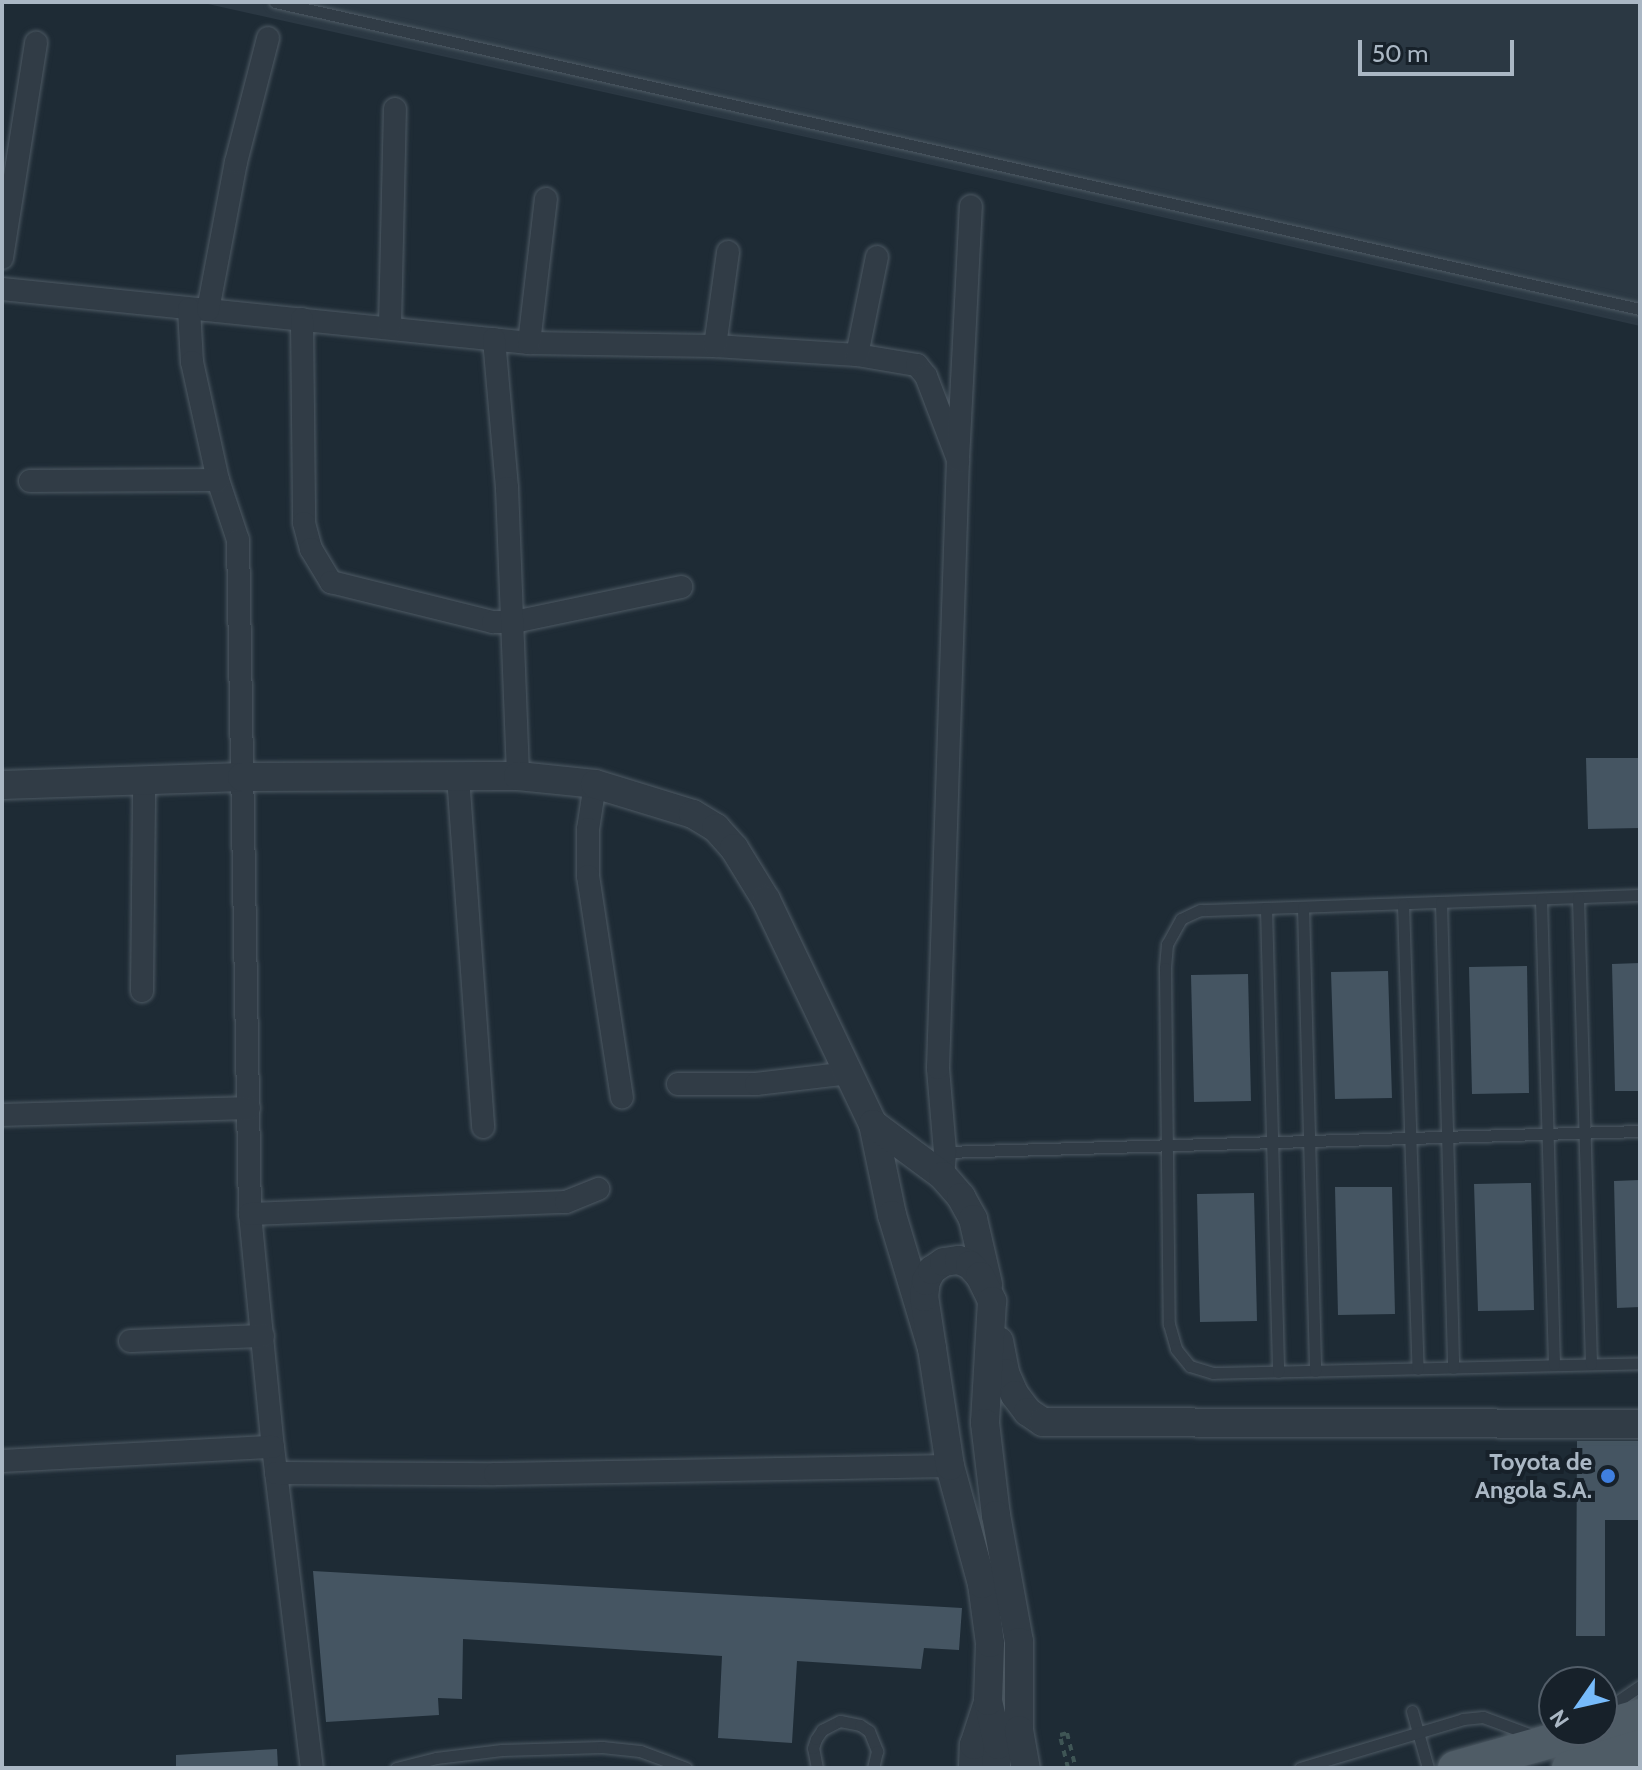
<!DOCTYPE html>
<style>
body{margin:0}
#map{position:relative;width:1642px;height:1770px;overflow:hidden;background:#1e2b35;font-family:Cabin,sans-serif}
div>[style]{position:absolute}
.airport>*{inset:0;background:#2b3843}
.building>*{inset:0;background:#455562}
.path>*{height:4px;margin-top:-2px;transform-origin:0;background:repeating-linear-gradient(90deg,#3f5555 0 6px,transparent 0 12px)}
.roads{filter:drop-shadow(0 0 2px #4e5a64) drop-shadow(0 0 2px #4e5a64)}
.service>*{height:11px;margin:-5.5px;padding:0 5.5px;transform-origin:5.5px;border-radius:5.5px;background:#313c46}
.minor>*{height:22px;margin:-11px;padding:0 11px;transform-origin:11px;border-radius:11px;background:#313c46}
.tertiary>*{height:28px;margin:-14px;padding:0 14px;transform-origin:14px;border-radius:14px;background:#313c46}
.primary>*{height:34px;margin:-17px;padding:0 17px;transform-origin:17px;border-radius:17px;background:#4f5c66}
.dots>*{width:22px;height:22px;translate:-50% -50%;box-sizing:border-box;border:4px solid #17212a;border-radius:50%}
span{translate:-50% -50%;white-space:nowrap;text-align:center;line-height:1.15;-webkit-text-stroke:8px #17212a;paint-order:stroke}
.poi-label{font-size:24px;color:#aab7c4;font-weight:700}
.right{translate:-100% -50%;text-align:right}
.frame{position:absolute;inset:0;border:4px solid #aab7c4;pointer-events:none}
.north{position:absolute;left:1538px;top:1666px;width:80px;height:80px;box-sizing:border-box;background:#17212a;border:2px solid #525d68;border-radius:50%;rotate:236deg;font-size:22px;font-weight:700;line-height:32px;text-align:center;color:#aab7c4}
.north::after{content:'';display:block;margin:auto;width:28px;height:36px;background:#77bbfb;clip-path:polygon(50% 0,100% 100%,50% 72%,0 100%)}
.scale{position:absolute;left:1358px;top:40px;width:156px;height:36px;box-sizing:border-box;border:4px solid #aab7c4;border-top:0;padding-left:10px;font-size:24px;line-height:28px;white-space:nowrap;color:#aab7c4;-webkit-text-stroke:6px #17212a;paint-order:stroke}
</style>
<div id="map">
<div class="airport">
<i style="clip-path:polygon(199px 2px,1640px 2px,1640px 326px,986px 177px)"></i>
</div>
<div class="building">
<i style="clip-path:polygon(1586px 758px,1640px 758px,1640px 828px,1588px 829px)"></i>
<i style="clip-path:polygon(1640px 963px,1640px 1091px,1615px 1091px,1612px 964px)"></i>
<i style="clip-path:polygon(1527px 966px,1529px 1093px,1472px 1094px,1469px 967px)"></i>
<i style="clip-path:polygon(1388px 971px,1392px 1098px,1335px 1099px,1331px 972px)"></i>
<i style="clip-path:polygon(1248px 974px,1251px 1101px,1194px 1102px,1191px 975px)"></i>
<i style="clip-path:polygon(1640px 1180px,1640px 1307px,1617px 1308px,1614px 1181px)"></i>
<i style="clip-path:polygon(1531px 1183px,1534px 1310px,1478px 1311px,1474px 1184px)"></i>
<i style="clip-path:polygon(1335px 1187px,1392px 1187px,1395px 1314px,1338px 1315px)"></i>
<i style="clip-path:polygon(1254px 1193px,1257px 1321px,1200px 1322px,1197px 1194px)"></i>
<i style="clip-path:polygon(1577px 1441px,1640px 1441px,1640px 1520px,1605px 1520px,1605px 1636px,1576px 1636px)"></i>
<i style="clip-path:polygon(313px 1571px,962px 1608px,959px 1650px,924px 1648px,921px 1669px,797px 1661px,792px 1743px,718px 1738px,722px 1656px,463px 1639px,462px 1699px,438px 1698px,439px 1715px,326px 1722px)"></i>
<i style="clip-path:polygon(277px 1749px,278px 1768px,176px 1768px,176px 1755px)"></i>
</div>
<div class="path">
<i style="left:1068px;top:1768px;width:34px;rotate:-104deg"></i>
<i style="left:1060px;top:1735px;width:7px;rotate:-16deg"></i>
<i style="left:1067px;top:1733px;width:36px;rotate:76deg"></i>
</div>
<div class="roads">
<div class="service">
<i style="left:275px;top:2px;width:1399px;rotate:12.68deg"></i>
<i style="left:1640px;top:895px;width:440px;rotate:178deg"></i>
<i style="left:1200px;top:910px;width:21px;rotate:155deg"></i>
<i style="left:1181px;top:919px;width:29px;rotate:119deg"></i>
<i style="left:1167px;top:944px;width:24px;rotate:95deg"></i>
<i style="left:1165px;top:968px;width:356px;rotate:89.4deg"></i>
<i style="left:1169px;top:1324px;width:26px;rotate:74deg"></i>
<i style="left:1176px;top:1349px;width:22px;rotate:51deg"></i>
<i style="left:1190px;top:1366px;width:24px;rotate:17deg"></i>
<i style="left:1213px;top:1373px;width:427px;rotate:-1.3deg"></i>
<i style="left:1578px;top:898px;width:466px;rotate:88.4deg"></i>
<i style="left:1541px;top:899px;width:466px;rotate:88.4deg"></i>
<i style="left:1441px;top:902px;width:466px;rotate:88.5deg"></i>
<i style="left:1403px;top:904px;width:465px;rotate:88.2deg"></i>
<i style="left:1303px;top:907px;width:464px;rotate:88.5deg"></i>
<i style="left:1266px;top:908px;width:464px;rotate:88.5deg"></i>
<i style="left:945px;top:1152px;width:695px;rotate:-1.73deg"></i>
<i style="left:1412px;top:1711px;width:59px;rotate:74.3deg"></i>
<i style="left:1602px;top:1712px;width:46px;rotate:-34.4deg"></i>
<i style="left:396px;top:1768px;width:41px;rotate:-14deg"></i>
<i style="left:436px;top:1758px;width:66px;rotate:-6.9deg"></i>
<i style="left:502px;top:1750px;width:100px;rotate:-1.7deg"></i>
<i style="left:602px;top:1747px;width:38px;rotate:6deg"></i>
<i style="left:640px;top:1751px;width:49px;rotate:20.3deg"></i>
<i style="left:817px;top:1768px;width:20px;rotate:-101deg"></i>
<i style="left:813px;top:1748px;width:9px;rotate:-72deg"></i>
<i style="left:816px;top:1739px;width:11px;rotate:-56deg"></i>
<i style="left:822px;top:1730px;width:20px;rotate:-27deg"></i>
<i style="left:840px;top:1721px;width:20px;rotate:11deg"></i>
<i style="left:860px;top:1725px;width:11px;rotate:34deg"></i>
<i style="left:869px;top:1731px;width:22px;rotate:68deg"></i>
<i style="left:877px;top:1751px;width:17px;rotate:103deg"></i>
<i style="left:1300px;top:1768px;width:170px;rotate:-16.7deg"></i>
<i style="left:1463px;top:1719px;width:20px;rotate:-6deg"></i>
<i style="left:1483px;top:1717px;width:58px;rotate:20.3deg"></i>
</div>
<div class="minor">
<i style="left:2px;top:258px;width:218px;rotate:-81deg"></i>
<i style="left:2px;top:289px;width:530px;rotate:5.85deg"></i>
<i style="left:529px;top:343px;width:186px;rotate:0.9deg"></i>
<i style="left:715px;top:346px;width:142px;rotate:3.6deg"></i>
<i style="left:857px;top:355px;width:61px;rotate:9.5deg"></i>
<i style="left:917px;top:365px;width:14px;rotate:51deg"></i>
<i style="left:926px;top:376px;width:90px;rotate:69.1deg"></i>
<i style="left:189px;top:309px;width:53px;rotate:86.8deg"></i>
<i style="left:192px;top:362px;width:121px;rotate:77.6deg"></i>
<i style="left:218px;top:480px;width:63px;rotate:71.6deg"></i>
<i style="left:238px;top:540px;width:674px;rotate:88.98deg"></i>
<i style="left:250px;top:1214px;width:234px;rotate:84.4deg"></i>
<i style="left:273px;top:1447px;width:323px;rotate:83.1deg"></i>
<i style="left:208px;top:310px;width:151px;rotate:-79.3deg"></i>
<i style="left:236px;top:162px;width:128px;rotate:-75.5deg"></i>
<i style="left:302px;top:319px;width:204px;rotate:89.4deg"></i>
<i style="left:304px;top:523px;width:27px;rotate:75deg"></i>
<i style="left:311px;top:549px;width:39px;rotate:59deg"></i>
<i style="left:331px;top:582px;width:167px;rotate:13.9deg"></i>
<i style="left:493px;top:622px;width:21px"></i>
<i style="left:514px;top:622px;width:171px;rotate:-11.8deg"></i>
<i style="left:390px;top:326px;width:217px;rotate:-88.7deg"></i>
<i style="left:494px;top:339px;width:150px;rotate:85deg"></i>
<i style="left:507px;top:488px;width:288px;rotate:87.8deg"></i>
<i style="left:529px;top:343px;width:145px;rotate:-83.3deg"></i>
<i style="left:715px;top:346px;width:95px;rotate:-82.1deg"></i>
<i style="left:857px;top:355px;width:100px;rotate:-78.5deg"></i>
<i style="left:30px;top:481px;width:188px;rotate:-0.3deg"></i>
<i style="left:458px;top:776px;width:352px;rotate:85.9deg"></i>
<i style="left:595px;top:784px;width:46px;rotate:98.8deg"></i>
<i style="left:588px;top:829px;width:47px;rotate:90deg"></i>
<i style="left:588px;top:876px;width:224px;rotate:81.3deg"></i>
<i style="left:142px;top:991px;width:208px;rotate:-89.4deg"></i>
<i style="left:678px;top:1084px;width:78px"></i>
<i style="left:756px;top:1084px;width:94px;rotate:-6.7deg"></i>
<i style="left:2px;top:1115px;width:247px;rotate:-1.6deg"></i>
<i style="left:943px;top:1176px;width:24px;rotate:-85deg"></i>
<i style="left:945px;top:1152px;width:84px;rotate:-94.8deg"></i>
<i style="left:938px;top:1068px;width:608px;rotate:-88.12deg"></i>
<i style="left:958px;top:460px;width:254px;rotate:-87.1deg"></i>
<i style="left:250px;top:1214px;width:316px;rotate:-2.2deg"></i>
<i style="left:566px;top:1202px;width:35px;rotate:-22deg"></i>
<i style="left:130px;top:1341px;width:133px;rotate:-2.2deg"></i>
<i style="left:2px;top:1461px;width:271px;rotate:-3deg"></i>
<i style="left:276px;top:1473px;width:219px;rotate:0.3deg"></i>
<i style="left:495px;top:1474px;width:455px;rotate:-1deg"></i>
</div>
<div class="tertiary">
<i style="left:2px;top:785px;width:240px;rotate:-1.9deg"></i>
<i style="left:242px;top:777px;width:276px;rotate:-0.2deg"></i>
<i style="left:518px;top:776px;width:77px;rotate:5.9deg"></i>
<i style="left:595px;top:784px;width:102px;rotate:17deg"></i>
<i style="left:693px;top:814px;width:27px;rotate:31deg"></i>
<i style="left:716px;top:828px;width:27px;rotate:48deg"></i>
<i style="left:734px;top:848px;width:61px;rotate:58.4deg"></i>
<i style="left:766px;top:900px;width:248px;rotate:64.5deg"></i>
<i style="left:873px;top:1124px;width:93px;rotate:78.2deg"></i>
<i style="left:892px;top:1215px;width:139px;rotate:73.3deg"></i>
<i style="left:873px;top:1124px;width:87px;rotate:36.6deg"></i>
<i style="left:943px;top:1176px;width:28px;rotate:49deg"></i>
<i style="left:961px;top:1197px;width:25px;rotate:61deg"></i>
<i style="left:973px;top:1219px;width:67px;rotate:77deg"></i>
<i style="left:999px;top:1341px;width:33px;rotate:79deg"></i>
<i style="left:1005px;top:1373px;width:24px;rotate:66deg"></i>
<i style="left:1015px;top:1395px;width:21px;rotate:53deg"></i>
<i style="left:1028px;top:1412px;width:18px;rotate:34deg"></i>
<i style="left:1043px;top:1422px;width:597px;rotate:0.19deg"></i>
<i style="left:973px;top:1768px;width:23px;rotate:-88deg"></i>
<i style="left:974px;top:1745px;width:45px;rotate:-72deg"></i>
<i style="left:996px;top:1768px;width:23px;rotate:-85deg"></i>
<i style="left:998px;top:1745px;width:45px;rotate:-102.8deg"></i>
<i style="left:988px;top:1701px;width:58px;rotate:-88deg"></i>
<i style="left:990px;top:1643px;width:60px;rotate:-97.7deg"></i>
<i style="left:982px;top:1584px;width:122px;rotate:-105.2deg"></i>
<i style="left:950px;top:1466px;width:171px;rotate:-98.7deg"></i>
<i style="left:924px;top:1297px;width:16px;rotate:-83deg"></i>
<i style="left:926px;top:1281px;width:13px;rotate:-61deg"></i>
<i style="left:932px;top:1270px;width:14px;rotate:-34deg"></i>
<i style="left:944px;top:1262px;width:15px;rotate:-8deg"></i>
<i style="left:959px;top:1260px;width:12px;rotate:24deg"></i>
<i style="left:970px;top:1265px;width:15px;rotate:48deg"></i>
<i style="left:980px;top:1276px;width:28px;rotate:64deg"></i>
<i style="left:992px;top:1301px;width:122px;rotate:93.3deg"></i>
<i style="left:985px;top:1423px;width:93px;rotate:83.2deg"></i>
<i style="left:996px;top:1515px;width:129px;rotate:79.7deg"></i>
<i style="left:1019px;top:1642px;width:88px;rotate:90deg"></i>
<i style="left:1019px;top:1730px;width:39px;rotate:80deg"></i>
</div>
<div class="primary">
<i style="left:1602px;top:1727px;width:40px;rotate:-16deg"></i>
<i style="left:1455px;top:1768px;width:140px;rotate:-15.7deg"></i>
<i style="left:1569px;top:1768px;width:74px;rotate:-16.5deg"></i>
</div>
</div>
<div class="dots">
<i style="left:1608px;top:1476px;background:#3f7fe0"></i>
</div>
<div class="poi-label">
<span class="right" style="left:1592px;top:1476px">Toyota de<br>Angola S.A.</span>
</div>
<div class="frame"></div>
<div class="north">N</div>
<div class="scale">50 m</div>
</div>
